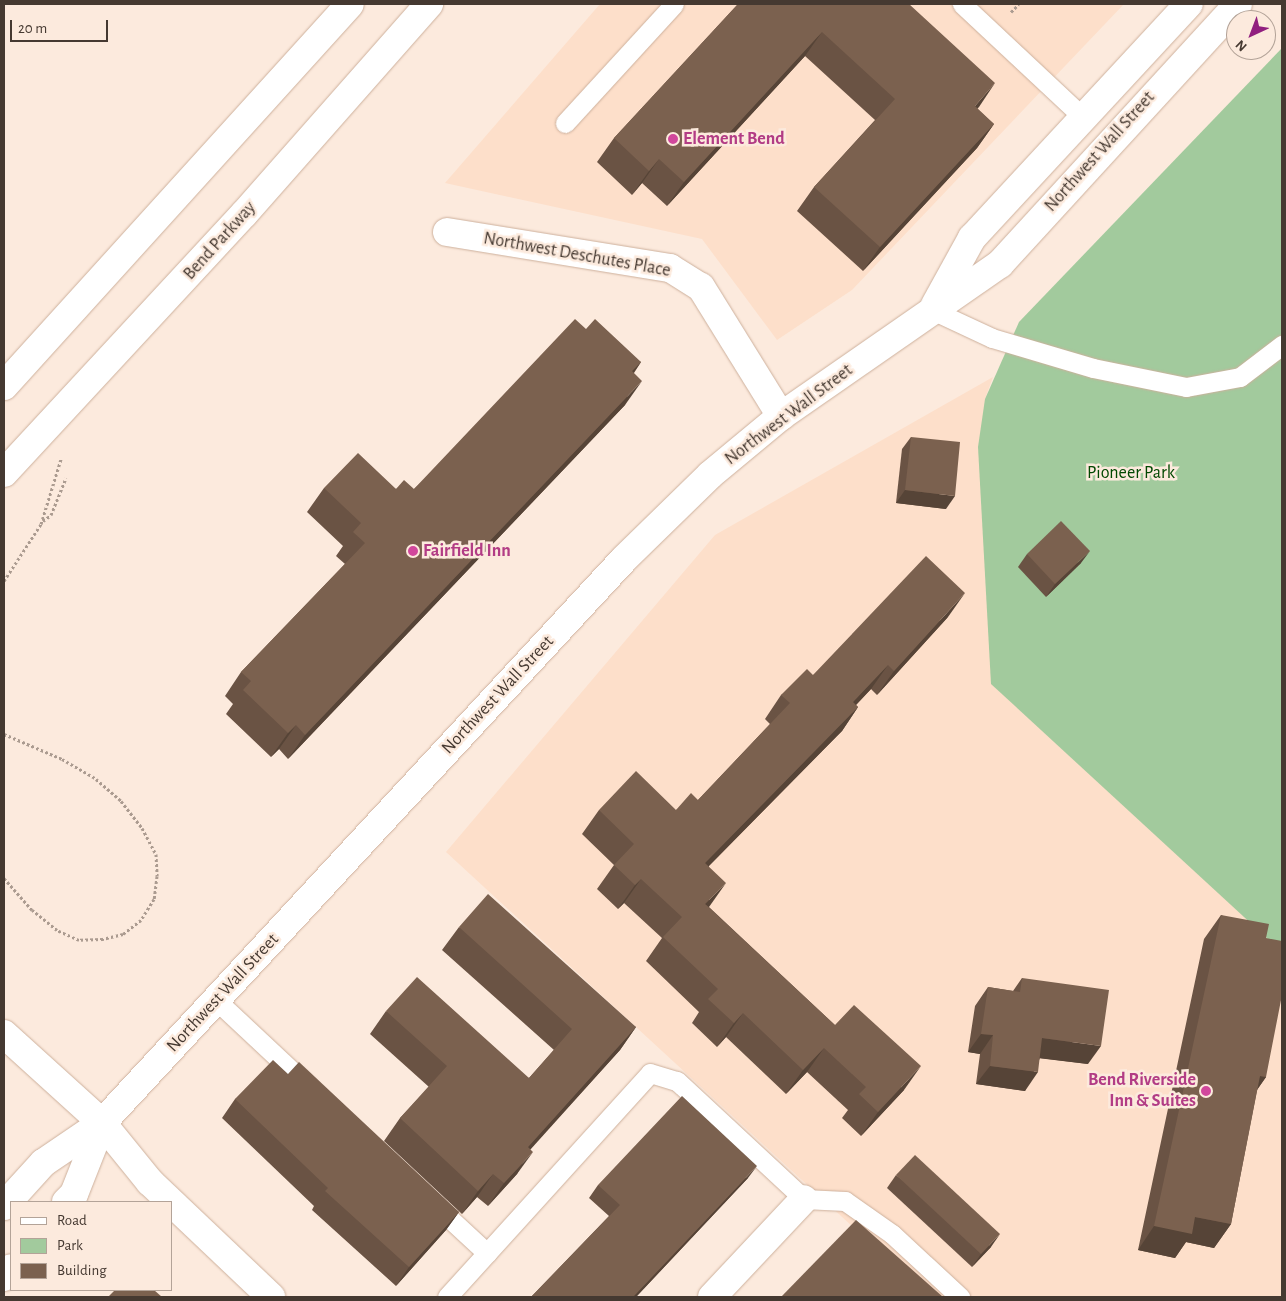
<!DOCTYPE html>
<style>
body{margin:0}
#map{position:relative;width:1286px;height:1301px;overflow:hidden;background:#fceadd;font-family:"Alegreya Sans",sans-serif}
div>[style]{position:absolute}
.built>*{inset:0;background:#fddfca}
.green>*{inset:0;background:#a2ca9d}
.path>*{height:3px;margin-top:-1.5px;transform-origin:0;background:repeating-linear-gradient(90deg,#ab9b90 0 2.5px,transparent 0 5px)}
.roads{filter:drop-shadow(0 0 1px #cdb09c) drop-shadow(0 0 1px #cdb09c)}
.lane>*{height:19px;margin:-9.5px;padding:0 9.5px;transform-origin:9.5px;border-radius:9.5px;background:#fff}
.street>*{height:28px;margin:-14px;padding:0 14px;transform-origin:14px;border-radius:14px;background:#fff}
.secondary>*{height:28px;margin:-14px;padding:0 14px;transform-origin:14px;border-radius:14px;background:#fff}
.primary>*{height:28px;margin:-14px;padding:0 14px;transform-origin:14px;border-radius:14px;background:#fff}
.highway>*{height:28px;margin:-14px;padding:0 14px;transform-origin:14px;border-radius:14px;background:#fff}
.wall>*{inset:0;background:#6a5344}
.shaded-wall>*{inset:0;background:#564437}
.building>*{inset:0;background:#7b614f}
.dots>*{width:14px;height:14px;translate:-50% -50%;box-sizing:border-box;border:2px solid #fceadd;border-radius:50%}
span{translate:-50% -50%;white-space:nowrap;text-align:center;line-height:1.15;-webkit-text-stroke:5px #fceadd;paint-order:stroke}
.hotel-label{font-size:18px;color:#b23c85;font-weight:700}
.left{translate:0 -50%;text-align:left}
.right{translate:-100% -50%;text-align:right}
.street-label{font-size:18px;color:#453931}
.park-label{font-size:18px;color:#014800}
.frame{position:absolute;inset:0;border:5px solid #453931;pointer-events:none}
.legend{position:absolute;left:10px;top:1201px;width:162px;height:90px;box-sizing:border-box;background:#fceadd;border:1px solid #b3a398;margin:0;padding:6px 9px;list-style:none;font-size:15px;color:#453931}
.legend li{display:flex;align-items:center;gap:10px;height:25px}
.legend b{width:25px;border:1px solid #b3a398}
.north{position:absolute;left:1226px;top:10px;width:50px;height:50px;box-sizing:border-box;background:#fceadd;border:1px solid #b3a398;border-radius:50%;rotate:223deg;font-size:14px;font-weight:700;line-height:20px;text-align:center;color:#453931}
.north::after{content:'';display:block;margin:auto;width:18px;height:22px;background:#911f7f;clip-path:polygon(50% 0,100% 100%,50% 72%,0 100%)}
.scale{position:absolute;left:10px;top:20px;width:98px;height:22px;box-sizing:border-box;border:2px solid #453931;border-top:0;padding-left:6px;font-size:15px;line-height:18px;white-space:nowrap;color:#453931;-webkit-text-stroke:4px #fceadd;paint-order:stroke}
</style>
<div id="map">
<div class="built">
<i style="clip-path:polygon(600px 4px,1124px 4px,852px 290px,777px 340px,702px 239px,445px 183px)"></i>
<i style="clip-path:polygon(993px 377px,985px 399px,1282px 952px,1282px 1297px,929px 1297px,446px 852px,715px 535px)"></i>
</div>
<div class="green">
<i style="clip-path:polygon(1282px 48px,1282px 952px,991px 684px,978px 447px,985px 399px,1019px 322px)"></i>
</div>
<div class="path">
<i style="left:1011px;top:12px;width:11px;rotate:-45deg"></i>
<i style="left:43px;top:521px;width:10px;rotate:-37deg"></i>
<i style="left:51px;top:515px;width:40px;rotate:-68deg"></i>
<i style="left:4px;top:581px;width:68px;rotate:-57deg"></i>
<i style="left:41px;top:524px;width:68px;rotate:-72.9deg"></i>
<i style="left:4px;top:734px;width:63px;rotate:23.3deg"></i>
<i style="left:62px;top:759px;width:39px;rotate:30deg"></i>
<i style="left:96px;top:779px;width:33px;rotate:41deg"></i>
<i style="left:121px;top:801px;width:34px;rotate:52deg"></i>
<i style="left:142px;top:828px;width:30px;rotate:62deg"></i>
<i style="left:156px;top:854px;width:22px;rotate:87deg"></i>
<i style="left:157px;top:876px;width:23px;rotate:97deg"></i>
<i style="left:154px;top:899px;width:25px;rotate:122deg"></i>
<i style="left:141px;top:920px;width:23px;rotate:142deg"></i>
<i style="left:123px;top:934px;width:21px;rotate:166deg"></i>
<i style="left:103px;top:939px;width:24px;rotate:178deg"></i>
<i style="left:79px;top:940px;width:24px;rotate:-156deg"></i>
<i style="left:57px;top:930px;width:32px;rotate:-141deg"></i>
<i style="left:32px;top:910px;width:43px;rotate:-131.2deg"></i>
</div>
<div class="roads">
<div class="lane">
<i style="left:962px;top:4px;width:167px;rotate:43.1deg"></i>
<i style="left:565px;top:123px;width:161px;rotate:-47.5deg"></i>
<i style="left:932px;top:310px;width:66px;rotate:25deg"></i>
<i style="left:992px;top:338px;width:105px;rotate:16.5deg"></i>
<i style="left:1093px;top:368px;width:95px;rotate:11.5deg"></i>
<i style="left:1186px;top:387px;width:55px;rotate:-10.5deg"></i>
<i style="left:1240px;top:377px;width:53px;rotate:-37.3deg"></i>
<i style="left:216px;top:1000px;width:127px;rotate:43.1deg"></i>
<i style="left:435px;top:1205px;width:71px;rotate:42.7deg"></i>
<i style="left:447px;top:1297px;width:302px;rotate:-47.8deg"></i>
<i style="left:650px;top:1073px;width:28px;rotate:17deg"></i>
<i style="left:677px;top:1081px;width:173px;rotate:42.9deg"></i>
<i style="left:804px;top:1199px;width:41px;rotate:2.8deg"></i>
<i style="left:845px;top:1201px;width:57px;rotate:35.1deg"></i>
<i style="left:892px;top:1234px;width:93px;rotate:42.8deg"></i>
</div>
<div class="street">
<i style="left:447px;top:232px;width:226px;rotate:9.2deg"></i>
<i style="left:670px;top:268px;width:36px;rotate:32deg"></i>
<i style="left:701px;top:287px;width:152px;rotate:58.2deg"></i>
<i style="left:102px;top:1123px;width:76px;rotate:50.9deg"></i>
<i style="left:150px;top:1182px;width:167px;rotate:43.5deg"></i>
<i style="left:712px;top:1297px;width:134px;rotate:-46.8deg"></i>
</div>
<div class="secondary">
<i style="left:935px;top:305px;width:77px;rotate:-61.1deg"></i>
<i style="left:972px;top:238px;width:319px;rotate:-47.2deg"></i>
<i style="left:102px;top:1123px;width:768px;rotate:-47.21deg"></i>
<i style="left:624px;top:559px;width:120px;rotate:-44.3deg"></i>
<i style="left:710px;top:475px;width:92px;rotate:-39.7deg"></i>
<i style="left:781px;top:416px;width:267px;rotate:-34.8deg"></i>
<i style="left:1000px;top:264px;width:352px;rotate:-47.5deg"></i>
</div>
<div class="primary">
<i style="left:4px;top:1034px;width:132px;rotate:42.2deg"></i>
</div>
<div class="highway">
<i style="left:4px;top:386px;width:515px;rotate:-47.83deg"></i>
<i style="left:4px;top:473px;width:353px;rotate:-47.2deg"></i>
<i style="left:244px;top:214px;width:280px;rotate:-48.6deg"></i>
<i style="left:66px;top:1202px;width:11px;rotate:-45deg"></i>
<i style="left:74px;top:1194px;width:76px;rotate:-68.5deg"></i>
<i style="left:4px;top:1206px;width:58px;rotate:-47.8deg"></i>
<i style="left:43px;top:1163px;width:71px;rotate:-34.1deg"></i>
<i style="left:4px;top:1277px;width:11px;rotate:-52deg"></i>
</div>
</div>
<div class="wall">
<i style="clip-path:polygon(738px 4px,909px 4px,977px 109px,994px 124px,977px 148px,863px 271px,797px 211px,814px 187px,875px 120px,805px 56px,667px 206px,642px 183px,632px 195px,597px 162px,614px 138px)"></i>
<i style="clip-path:polygon(586px 329px,641px 362px,634px 373px,625px 405px,288px 759px,279px 749px,271px 757px,226px 714px,233px 704px,225px 696px,241px 672px,345px 564px,336px 556px,343px 546px,307px 512px,324px 488px,414px 489px)"></i>
<i style="clip-path:polygon(911px 437px,946px 509px,896px 503px,902px 449px)"></i>
<i style="clip-path:polygon(1027px 554px,1081px 563px,1046px 597px,1018px 567px)"></i>
<i style="clip-path:polygon(948px 617px,877px 695px,871px 689px,856px 705px,858px 707px,842px 731px,709px 866px,709px 907px,904px 1090px,861px 1136px,842px 1118px,848px 1110px,807px 1072px,786px 1094px,726px 1037px,717px 1047px,692px 1023px,699px 1012px,646px 961px,662px 938px,624px 903px,618px 909px,597px 889px,614px 865px,582px 834px,599px 810px,676px 810px,698px 800px,770px 724px,765px 719px,781px 695px,813px 675px)"></i>
<i style="clip-path:polygon(1221px 915px,1266px 938px,1266px 1077px,1257px 1090px,1231px 1224px,1214px 1248px,1186px 1242px,1175px 1258px,1138px 1250px,1204px 939px)"></i>
<i style="clip-path:polygon(459px 927px,636px 1027px,620px 1050px,530px 1149px,517px 1174px,488px 1206px,477px 1197px,462px 1214px,384px 1141px,400px 1118px,429px 1087px,370px 1034px,386px 1011px,529px 1078px,554px 1050px,442px 950px)"></i>
<i style="clip-path:polygon(1022px 978px,1088px 1064px,1040px 1058px,1025px 1091px,976px 1084px,980px 1054px,968px 1052px,975px 1006px,988px 987px,1013px 991px)"></i>
<i style="clip-path:polygon(288px 1074px,459px 1212px,446px 1230px,396px 1286px,312px 1210px,314px 1206px,222px 1118px,235px 1099px)"></i>
<i style="clip-path:polygon(896px 1175px,991px 1247px,972px 1267px,887px 1188px)"></i>
<i style="clip-path:polygon(748px 1178px,636px 1297px,531px 1297px,609px 1216px,589px 1198px,598px 1185px)"></i>
</div>
<div class="shaded-wall">
<i style="clip-path:polygon(822px 32px,805px 56px,667px 206px,684px 182px)"></i>
<i style="clip-path:polygon(995px 83px,979px 107px,958px 130px,975px 106px)"></i>
<i style="clip-path:polygon(994px 124px,977px 148px,863px 271px,880px 247px)"></i>
<i style="clip-path:polygon(659px 159px,642px 183px,632px 195px,649px 171px)"></i>
<i style="clip-path:polygon(641px 362px,624px 386px,632px 371px)"></i>
<i style="clip-path:polygon(642px 381px,625px 405px,288px 759px,305px 735px)"></i>
<i style="clip-path:polygon(905px 490px,955px 496px,946px 509px,896px 503px)"></i>
<i style="clip-path:polygon(1090px 551px,1081px 563px,1046px 597px,1055px 584px)"></i>
<i style="clip-path:polygon(965px 593px,948px 617px,877px 695px,894px 671px)"></i>
<i style="clip-path:polygon(888px 665px,871px 689px,836px 726px,853px 702px)"></i>
<i style="clip-path:polygon(858px 707px,842px 731px,688px 887px,705px 863px)"></i>
<i style="clip-path:polygon(296px 725px,279px 749px,271px 757px,288px 733px)"></i>
<i style="clip-path:polygon(641px 879px,624px 903px,618px 909px,635px 885px)"></i>
<i style="clip-path:polygon(726px 883px,709px 907px,705px 904px)"></i>
<i style="clip-path:polygon(743px 1013px,726px 1037px,717px 1047px,734px 1023px)"></i>
<i style="clip-path:polygon(636px 1027px,620px 1050px,512px 1170px,528px 1147px)"></i>
<i style="clip-path:polygon(981px 1034px,993px 1035px,980px 1054px,968px 1052px)"></i>
<i style="clip-path:polygon(1042px 1038px,1101px 1046px,1088px 1064px,1029px 1057px)"></i>
<i style="clip-path:polygon(824px 1048px,807px 1072px,786px 1094px,803px 1070px)"></i>
<i style="clip-path:polygon(921px 1066px,904px 1090px,861px 1136px,878px 1112px)"></i>
<i style="clip-path:polygon(990px 1066px,1038px 1072px,1025px 1091px,976px 1084px)"></i>
<i style="clip-path:polygon(1260px 1076px,1266px 1077px,1249px 1101px)"></i>
<i style="clip-path:polygon(533px 1152px,517px 1174px,488px 1206px,504px 1183px)"></i>
<i style="clip-path:polygon(757px 1166px,748px 1178px,636px 1297px,633px 1297px)"></i>
<i style="clip-path:polygon(493px 1174px,477px 1197px,462px 1214px,478px 1191px)"></i>
<i style="clip-path:polygon(459px 1212px,446px 1230px,396px 1286px,409px 1267px)"></i>
<i style="clip-path:polygon(1195px 1217px,1231px 1224px,1214px 1248px,1186px 1242px,1175px 1258px,1138px 1250px,1154px 1226px)"></i>
<i style="clip-path:polygon(1000px 1234px,991px 1247px,972px 1267px,981px 1254px)"></i>
</div>
<div class="building">
<i style="clip-path:polygon(738px 4px,909px 4px,995px 83px,975px 106px,994px 124px,880px 247px,814px 187px,895px 99px,822px 32px,684px 182px,659px 159px,649px 171px,614px 138px)"></i>
<i style="clip-path:polygon(575px 319px,586px 329px,595px 319px,641px 362px,632px 371px,642px 381px,305px 735px,296px 725px,288px 733px,243px 690px,251px 681px,241px 672px,365px 543px,353px 532px,361px 523px,324px 488px,358px 453px,396px 489px,404px 480px,414px 489px)"></i>
<i style="clip-path:polygon(911px 437px,960px 442px,955px 496px,905px 490px)"></i>
<i style="clip-path:polygon(1061px 521px,1090px 551px,1055px 584px,1027px 554px)"></i>
<i style="clip-path:polygon(926px 556px,965px 593px,894px 671px,888px 665px,853px 702px,858px 707px,705px 863px,726px 883px,705px 904px,835px 1025px,854px 1005px,921px 1066px,878px 1112px,859px 1094px,866px 1087px,824px 1048px,803px 1070px,743px 1013px,734px 1023px,708px 999px,718px 989px,663px 937px,682px 917px,641px 879px,635px 885px,614px 865px,634px 844px,599px 810px,636px 771px,676px 810px,691px 793px,698px 800px,790px 703px,781px 695px,807px 669px,813px 675px)"></i>
<i style="clip-path:polygon(488px 894px,636px 1027px,528px 1147px,533px 1152px,504px 1183px,493px 1174px,478px 1191px,400px 1118px,447px 1066px,386px 1011px,417px 977px,529px 1078px,572px 1029px,459px 927px)"></i>
<i style="clip-path:polygon(1221px 915px,1269px 924px,1266px 938px,1282px 941px,1282px 995px,1266px 1077px,1260px 1076px,1231px 1224px,1195px 1217px,1192px 1234px,1154px 1226px)"></i>
<i style="clip-path:polygon(1022px 978px,1109px 990px,1101px 1046px,1042px 1038px,1038px 1072px,990px 1066px,993px 1035px,981px 1034px,988px 987px,1020px 992px)"></i>
<i style="clip-path:polygon(273px 1060px,288px 1074px,299px 1062px,459px 1212px,409px 1267px,325px 1191px,328px 1188px,235px 1099px)"></i>
<i style="clip-path:polygon(682px 1096px,757px 1166px,633px 1297px,531px 1297px,620px 1205px,598px 1185px)"></i>
<i style="clip-path:polygon(915px 1155px,1000px 1234px,981px 1254px,896px 1175px)"></i>
<i style="clip-path:polygon(856px 1220px,943px 1297px,781px 1297px)"></i>
<i style="clip-path:polygon(115px 1290px,154px 1290px,162px 1297px,108px 1297px)"></i>
</div>
<div class="dots">
<i style="left:673px;top:139px;background:#d1479c"></i>
<i style="left:413px;top:551px;background:#d1479c"></i>
<i style="left:1206px;top:1091px;background:#d1479c"></i>
</div>
<div class="hotel-label">
<span class="left" style="left:683px;top:139px">Element Bend</span>
<span class="left" style="left:423px;top:551px">Fairfield Inn</span>
<span class="right" style="left:1196px;top:1091px">Bend Riverside<br>Inn &amp; Suites</span>
</div>
<div class="street-label">
<span style="left:1100px;top:152px;rotate:-48deg">Northwest Wall Street</span>
<span style="left:220px;top:241px;rotate:-48deg">Bend Parkway</span>
<span style="left:577px;top:255px;rotate:10deg">Northwest Deschutes Place</span>
<span style="left:789px;top:415px;rotate:-37deg">Northwest Wall Street</span>
<span style="left:498px;top:695px;rotate:-47deg">Northwest Wall Street</span>
<span style="left:223px;top:993px;rotate:-47deg">Northwest Wall Street</span>
</div>
<div class="park-label">
<span style="left:1131px;top:473px">Pioneer Park</span>
</div>
<div class="frame"></div>
<ul class="legend">
<li><b style="height:6px;background:#fff"></b>Road</li>
<li><b style="height:14px;background:#a2ca9d"></b>Park</li>
<li><b style="height:14px;background:#7b614f"></b>Building</li>
</ul>
<div class="north">N</div>
<div class="scale">20 m</div>
</div>
